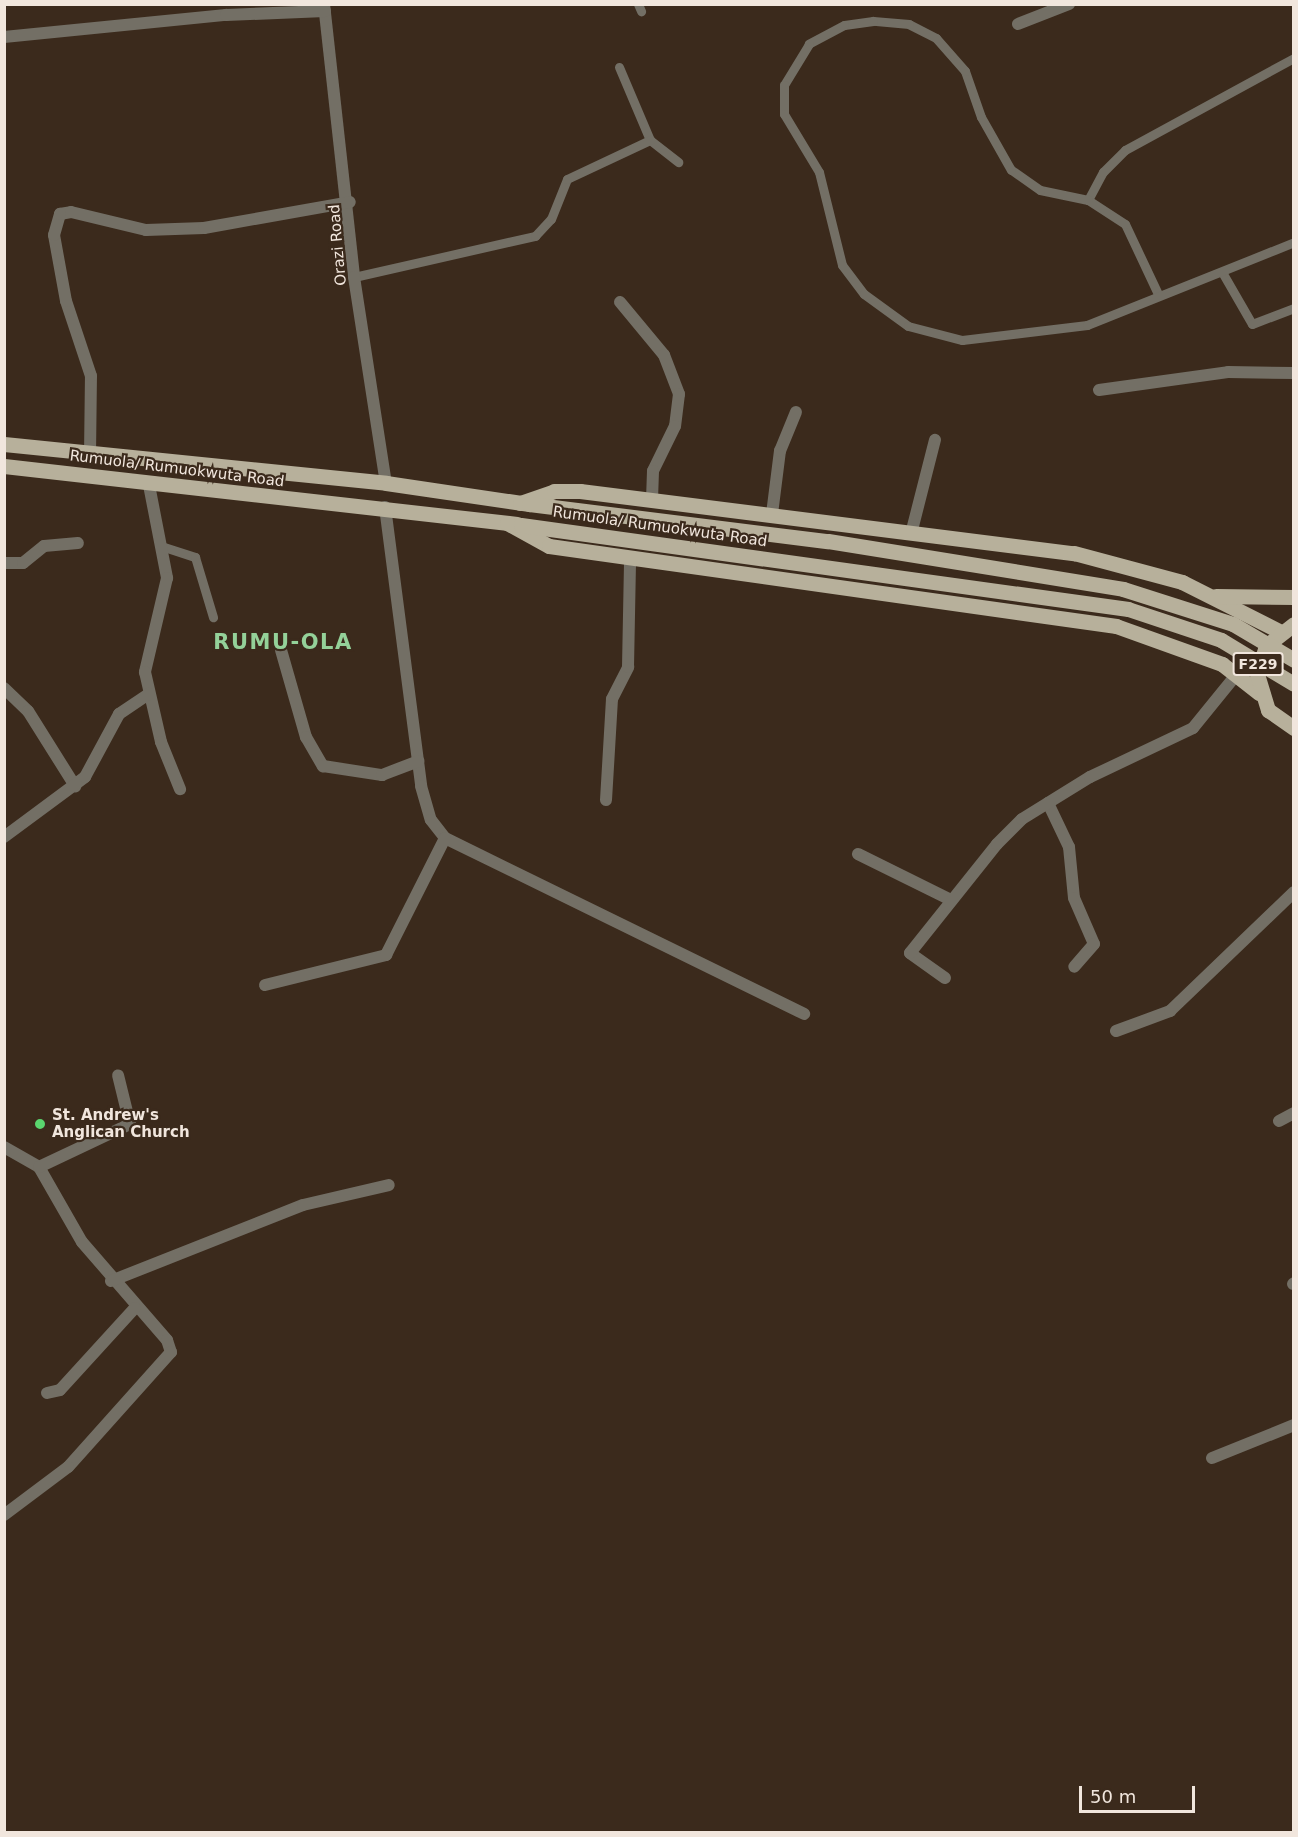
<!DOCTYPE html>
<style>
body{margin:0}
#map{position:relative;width:1298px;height:1837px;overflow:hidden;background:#3b2a1c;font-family:"DejaVu Sans",sans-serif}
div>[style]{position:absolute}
.service>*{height:9px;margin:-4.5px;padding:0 4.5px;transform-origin:4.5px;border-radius:4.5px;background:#736f65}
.minor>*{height:12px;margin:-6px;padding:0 6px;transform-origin:6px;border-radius:6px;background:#736f65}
.primary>*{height:15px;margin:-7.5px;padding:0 7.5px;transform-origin:7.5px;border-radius:7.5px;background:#b7b09b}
.primary-bridge>*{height:15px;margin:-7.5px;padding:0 7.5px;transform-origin:7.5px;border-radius:7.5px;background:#b7b09b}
.dots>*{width:16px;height:16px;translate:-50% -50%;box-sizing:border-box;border:3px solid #3b2a1c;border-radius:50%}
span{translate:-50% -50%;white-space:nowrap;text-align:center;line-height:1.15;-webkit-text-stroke:4.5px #3b2a1c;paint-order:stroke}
.shield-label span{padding:2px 4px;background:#3b2a1c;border:2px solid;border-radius:4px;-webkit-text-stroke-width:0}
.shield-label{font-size:14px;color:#f1e6dd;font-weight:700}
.street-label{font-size:15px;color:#f1e6dd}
.poi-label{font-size:15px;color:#f1e6dd;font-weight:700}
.left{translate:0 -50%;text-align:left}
.district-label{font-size:21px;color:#94d199;font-weight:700;letter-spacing:1.5px}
.frame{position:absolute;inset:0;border:6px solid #f1e6dd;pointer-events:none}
.scale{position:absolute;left:1079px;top:1786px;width:116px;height:27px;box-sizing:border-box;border:3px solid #f1e6dd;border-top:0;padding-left:8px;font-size:18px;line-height:21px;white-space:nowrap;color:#f1e6dd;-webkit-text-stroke:4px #3b2a1c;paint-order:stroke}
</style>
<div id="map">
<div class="service">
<i style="left:638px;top:4px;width:8px;rotate:67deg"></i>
<i style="left:619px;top:67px;width:79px;rotate:67deg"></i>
<i style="left:650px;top:140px;width:36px;rotate:38deg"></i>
<i style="left:1088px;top:200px;width:32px;rotate:-62deg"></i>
<i style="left:1103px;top:172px;width:31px;rotate:-45deg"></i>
<i style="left:1125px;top:150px;width:192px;rotate:-28.6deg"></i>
<i style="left:1222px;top:272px;width:60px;rotate:60deg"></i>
<i style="left:1252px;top:324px;width:45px;rotate:-20.9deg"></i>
<i style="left:354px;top:277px;width:186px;rotate:-12.8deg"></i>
<i style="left:535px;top:236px;width:23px;rotate:-47deg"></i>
<i style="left:551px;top:219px;width:43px;rotate:-68.2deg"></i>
<i style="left:567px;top:179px;width:92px;rotate:-25.2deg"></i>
<i style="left:1158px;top:294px;width:77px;rotate:-115.2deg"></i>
<i style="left:1125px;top:224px;width:44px;rotate:-147deg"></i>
<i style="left:1088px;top:200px;width:49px;rotate:-168.2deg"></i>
<i style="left:1040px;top:190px;width:35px;rotate:-145deg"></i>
<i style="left:1011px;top:170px;width:61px;rotate:-119.5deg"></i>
<i style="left:981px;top:117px;width:49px;rotate:-109.2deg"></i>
<i style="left:965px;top:71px;width:44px;rotate:-131.3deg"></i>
<i style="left:936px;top:38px;width:30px;rotate:-153deg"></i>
<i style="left:909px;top:24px;width:36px;rotate:-175deg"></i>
<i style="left:873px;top:21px;width:29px;rotate:172deg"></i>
<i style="left:844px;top:25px;width:40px;rotate:152deg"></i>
<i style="left:809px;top:44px;width:48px;rotate:121.4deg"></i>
<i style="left:784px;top:85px;width:29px;rotate:90deg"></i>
<i style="left:784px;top:114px;width:68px;rotate:58.9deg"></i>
<i style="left:819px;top:172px;width:96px;rotate:76.1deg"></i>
<i style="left:842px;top:265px;width:36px;rotate:53deg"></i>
<i style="left:864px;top:294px;width:54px;rotate:36deg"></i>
<i style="left:908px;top:326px;width:56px;rotate:14.5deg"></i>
<i style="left:962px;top:340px;width:126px;rotate:-6.8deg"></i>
<i style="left:1087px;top:325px;width:223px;rotate:-21.8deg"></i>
<i style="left:161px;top:546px;width:36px;rotate:18deg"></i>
<i style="left:195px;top:557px;width:63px;rotate:73.3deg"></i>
</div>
<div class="minor">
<i style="left:324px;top:4px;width:275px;rotate:83.7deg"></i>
<i style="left:354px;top:277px;width:208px;rotate:81.2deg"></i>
<i style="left:1018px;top:24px;width:55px;rotate:-21.4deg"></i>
<i style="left:4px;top:37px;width:223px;rotate:-5.7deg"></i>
<i style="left:226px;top:15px;width:99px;rotate:-2.3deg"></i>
<i style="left:620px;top:302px;width:69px;rotate:50.3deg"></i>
<i style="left:664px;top:355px;width:42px;rotate:69deg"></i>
<i style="left:679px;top:394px;width:32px;rotate:97deg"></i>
<i style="left:675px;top:426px;width:50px;rotate:116.1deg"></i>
<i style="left:653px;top:471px;width:29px;rotate:92deg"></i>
<i style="left:1099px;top:390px;width:130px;rotate:-7.9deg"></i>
<i style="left:1228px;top:372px;width:66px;rotate:0.9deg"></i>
<i style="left:90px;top:455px;width:79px;rotate:-89.3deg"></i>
<i style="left:91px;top:376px;width:79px;rotate:-108.4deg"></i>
<i style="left:66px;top:301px;width:67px;rotate:-100.3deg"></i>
<i style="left:54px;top:235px;width:22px;rotate:-74deg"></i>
<i style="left:60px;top:214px;width:11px;rotate:-10deg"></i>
<i style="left:71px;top:212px;width:77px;rotate:13.5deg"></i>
<i style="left:146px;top:230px;width:58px;rotate:-2deg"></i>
<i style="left:204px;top:228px;width:148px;rotate:-10.1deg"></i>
<i style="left:149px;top:485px;width:95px;rotate:79deg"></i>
<i style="left:167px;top:578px;width:97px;rotate:103.2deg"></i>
<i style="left:145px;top:672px;width:72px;rotate:77.1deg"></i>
<i style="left:161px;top:742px;width:51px;rotate:68deg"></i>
<i style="left:385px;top:507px;width:281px;rotate:82.6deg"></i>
<i style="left:421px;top:786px;width:35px;rotate:74deg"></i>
<i style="left:431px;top:820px;width:23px;rotate:52deg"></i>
<i style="left:445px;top:838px;width:400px;rotate:26.1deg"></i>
<i style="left:772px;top:514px;width:64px;rotate:-82.8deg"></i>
<i style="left:780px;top:451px;width:42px;rotate:-67.7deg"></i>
<i style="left:912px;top:530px;width:93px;rotate:-75.7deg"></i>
<i style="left:4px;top:563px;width:19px"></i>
<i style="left:23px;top:563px;width:27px;rotate:-39deg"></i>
<i style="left:44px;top:546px;width:34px;rotate:-5deg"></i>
<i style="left:281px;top:650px;width:91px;rotate:74deg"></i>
<i style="left:306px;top:737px;width:34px;rotate:60deg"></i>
<i style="left:323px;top:766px;width:60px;rotate:8.7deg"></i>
<i style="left:382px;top:775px;width:39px;rotate:-21deg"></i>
<i style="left:4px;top:688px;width:33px;rotate:44deg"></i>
<i style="left:28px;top:711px;width:89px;rotate:57.9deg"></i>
<i style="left:606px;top:800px;width:101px;rotate:-86.6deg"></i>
<i style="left:612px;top:699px;width:36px;rotate:-63deg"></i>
<i style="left:628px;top:667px;width:108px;rotate:-88.9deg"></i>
<i style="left:1048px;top:803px;width:49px;rotate:64.5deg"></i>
<i style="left:1069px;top:847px;width:51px;rotate:84.4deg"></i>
<i style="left:1074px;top:898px;width:50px;rotate:66.5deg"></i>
<i style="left:1094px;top:944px;width:30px;rotate:131deg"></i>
<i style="left:4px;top:837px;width:101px;rotate:-36.5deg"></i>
<i style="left:85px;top:777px;width:72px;rotate:-61.6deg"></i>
<i style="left:119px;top:714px;width:36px;rotate:-34deg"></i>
<i style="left:858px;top:854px;width:104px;rotate:26.3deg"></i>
<i style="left:945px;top:978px;width:43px;rotate:-144.5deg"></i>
<i style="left:910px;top:953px;width:139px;rotate:-51.4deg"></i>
<i style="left:997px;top:844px;width:35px;rotate:-45deg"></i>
<i style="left:1022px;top:819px;width:80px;rotate:-31.7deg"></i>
<i style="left:1090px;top:777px;width:114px;rotate:-25.4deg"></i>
<i style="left:1193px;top:728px;width:68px;rotate:-50.9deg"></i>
<i style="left:265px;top:985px;width:125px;rotate:-13.9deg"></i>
<i style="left:386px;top:955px;width:131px;rotate:-63.2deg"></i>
<i style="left:1116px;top:1031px;width:58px;rotate:-20.3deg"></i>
<i style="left:1170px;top:1011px;width:172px;rotate:-43.8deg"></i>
<i style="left:1279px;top:1121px;width:17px;rotate:-28deg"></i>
<i style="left:4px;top:1147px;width:40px;rotate:29.7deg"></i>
<i style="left:39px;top:1167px;width:86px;rotate:60.2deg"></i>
<i style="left:82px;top:1242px;width:130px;rotate:49.1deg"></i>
<i style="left:167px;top:1340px;width:13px;rotate:72deg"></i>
<i style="left:171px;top:1352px;width:154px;rotate:131.8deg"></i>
<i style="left:68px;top:1467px;width:80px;rotate:143.1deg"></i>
<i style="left:39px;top:1167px;width:101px;rotate:-25.3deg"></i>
<i style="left:130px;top:1124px;width:50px;rotate:-103.8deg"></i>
<i style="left:111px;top:1281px;width:206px;rotate:-21.6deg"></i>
<i style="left:303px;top:1205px;width:88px;rotate:-13.1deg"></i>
<i style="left:1293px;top:1284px;width:1px;rotate:-45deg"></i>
<i style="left:47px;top:1393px;width:13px;rotate:-13deg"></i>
<i style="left:60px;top:1390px;width:111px;rotate:-47.6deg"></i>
<i style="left:1212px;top:1458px;width:88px;rotate:-21.9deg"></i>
</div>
<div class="primary">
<i style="left:4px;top:444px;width:384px;rotate:5.8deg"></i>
<i style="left:386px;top:483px;width:145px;rotate:8.4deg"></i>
<i style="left:4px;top:466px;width:516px;rotate:6.45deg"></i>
<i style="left:520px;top:503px;width:36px;rotate:-19deg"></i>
<i style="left:554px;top:491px;width:26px"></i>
<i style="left:580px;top:491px;width:498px;rotate:7.2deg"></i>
<i style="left:1074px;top:553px;width:112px;rotate:15deg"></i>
<i style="left:1182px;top:582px;width:109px;rotate:26.8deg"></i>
<i style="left:507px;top:523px;width:48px;rotate:28.7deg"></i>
<i style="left:549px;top:546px;width:573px;rotate:8.03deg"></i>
<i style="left:1116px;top:626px;width:113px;rotate:19.7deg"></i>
<i style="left:1222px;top:664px;width:47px;rotate:38.1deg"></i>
<i style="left:1216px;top:596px;width:78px;rotate:0.7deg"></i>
<i style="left:1294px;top:624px;width:36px;rotate:142deg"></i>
<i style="left:1266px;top:646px;width:29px;rotate:108deg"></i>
<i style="left:1257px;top:674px;width:38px;rotate:73deg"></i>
<i style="left:1268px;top:710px;width:32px;rotate:35deg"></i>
</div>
<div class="primary-bridge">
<i style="left:529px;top:504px;width:301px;rotate:7.1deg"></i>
<i style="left:828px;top:541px;width:299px;rotate:9.2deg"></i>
<i style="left:1123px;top:589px;width:115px;rotate:17.7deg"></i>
<i style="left:1233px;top:624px;width:71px;rotate:30.5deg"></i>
<i style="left:521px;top:525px;width:613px;rotate:7.88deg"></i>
<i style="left:1128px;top:609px;width:98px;rotate:18.4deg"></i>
<i style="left:1221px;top:640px;width:85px;rotate:31.1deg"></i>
</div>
<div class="dots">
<i style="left:40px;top:1124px;background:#5ad56e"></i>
</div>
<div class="shield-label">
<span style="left:1258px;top:664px">F229</span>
</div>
<div class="street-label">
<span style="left:338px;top:245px;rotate:-95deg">Orazi Road</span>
<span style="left:177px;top:469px;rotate:7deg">Rumuola/ Rumuokwuta Road</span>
<span style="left:660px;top:527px;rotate:8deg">Rumuola/ Rumuokwuta Road</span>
</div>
<div class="poi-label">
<span class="left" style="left:52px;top:1124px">St. Andrew's<br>Anglican Church</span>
</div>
<div class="district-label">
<span style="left:283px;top:642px">RUMU-OLA</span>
</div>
<div class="frame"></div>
<div class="scale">50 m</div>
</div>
